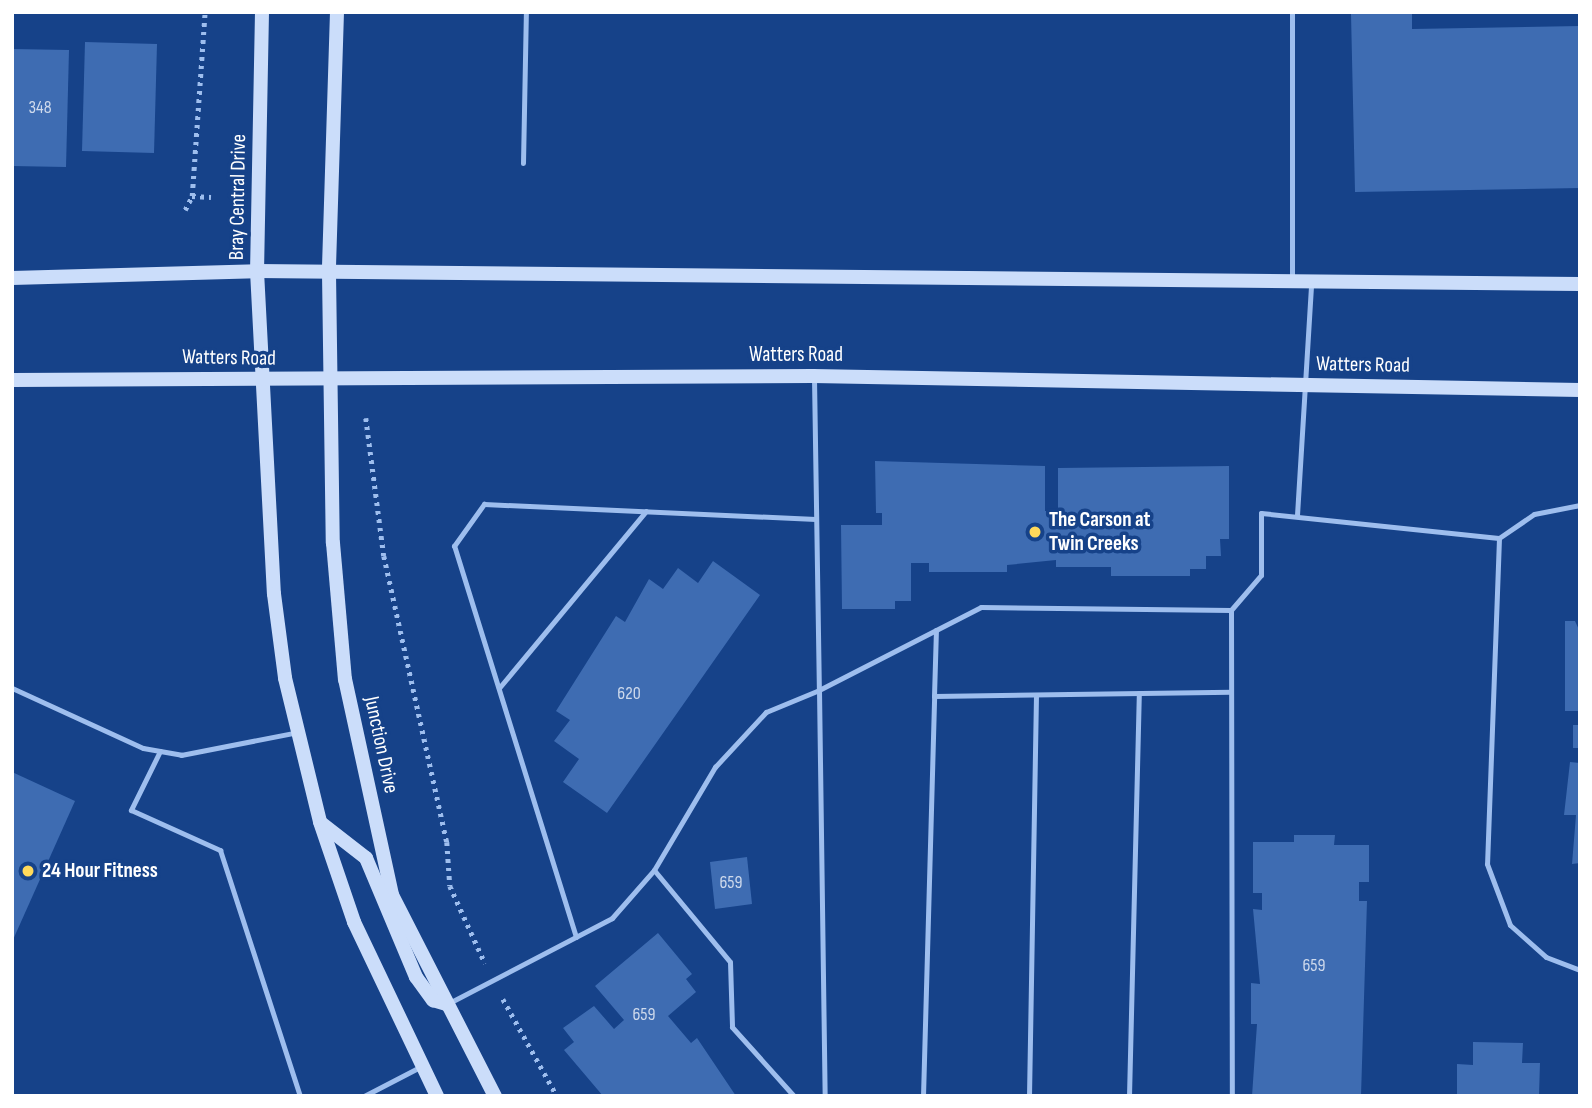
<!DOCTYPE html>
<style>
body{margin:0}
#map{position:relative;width:1592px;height:1108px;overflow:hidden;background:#164289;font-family:"Sofia Sans Condensed",sans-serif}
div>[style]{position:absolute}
.building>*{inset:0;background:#3e6cb2}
.path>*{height:4.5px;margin-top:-2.25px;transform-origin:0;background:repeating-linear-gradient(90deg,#9ebeee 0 3.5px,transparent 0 8.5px)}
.lane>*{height:5px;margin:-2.5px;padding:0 2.5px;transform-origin:2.5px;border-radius:2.5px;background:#9ebeee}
.secondary>*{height:14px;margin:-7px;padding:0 7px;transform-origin:7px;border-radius:7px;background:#cbddfa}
.dots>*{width:19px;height:19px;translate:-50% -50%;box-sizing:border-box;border:4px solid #164289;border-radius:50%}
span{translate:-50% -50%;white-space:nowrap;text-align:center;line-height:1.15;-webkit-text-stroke:7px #164289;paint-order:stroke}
.number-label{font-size:18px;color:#cfdaec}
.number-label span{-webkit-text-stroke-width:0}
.street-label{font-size:21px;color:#fff}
.poi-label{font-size:21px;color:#fff;font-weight:700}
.left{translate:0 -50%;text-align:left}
.frame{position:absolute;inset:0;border:14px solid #fff;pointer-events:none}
</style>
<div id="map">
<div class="building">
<i style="clip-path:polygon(1412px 13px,1412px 29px,1580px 26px,1580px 188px,1355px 192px,1351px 14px)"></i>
<i style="clip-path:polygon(85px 42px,157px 44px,154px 153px,82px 151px)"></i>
<i style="clip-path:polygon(12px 49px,69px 50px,66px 167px,12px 166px)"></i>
<i style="clip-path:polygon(875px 461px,1045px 466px,1045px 511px,1058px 511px,1058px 468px,1229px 466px,1229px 539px,1220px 539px,1221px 556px,1206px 556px,1206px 569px,1190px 569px,1190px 576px,1111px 576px,1111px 567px,1056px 567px,1056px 560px,1007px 565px,1007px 572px,929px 572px,929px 563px,911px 563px,911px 601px,895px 601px,895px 609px,842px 609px,841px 525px,882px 525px,882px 513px,876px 513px)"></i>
<i style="clip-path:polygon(713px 561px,760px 595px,607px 813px,563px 782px,579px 759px,554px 741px,570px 720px,556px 711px,616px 616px,625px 622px,649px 579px,663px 589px,678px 568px,698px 583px)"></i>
<i style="clip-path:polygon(1565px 621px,1575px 621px,1580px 632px,1580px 711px,1565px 711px)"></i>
<i style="clip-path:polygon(1573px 725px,1580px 725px,1580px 748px,1573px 748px)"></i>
<i style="clip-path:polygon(1570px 762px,1580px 763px,1580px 863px,1572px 864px,1576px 815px,1564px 815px)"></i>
<i style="clip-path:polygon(12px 772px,75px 801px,12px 942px)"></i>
<i style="clip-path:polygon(1294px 835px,1335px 835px,1334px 845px,1369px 845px,1369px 882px,1359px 882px,1359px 901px,1367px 901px,1361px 1096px,1252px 1096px,1257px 1024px,1251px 1024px,1251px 983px,1260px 984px,1253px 909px,1262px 910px,1262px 893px,1253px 893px,1253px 842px,1294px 842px)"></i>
<i style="clip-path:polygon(747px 857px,752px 904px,715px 909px,710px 862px)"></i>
<i style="clip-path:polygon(658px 933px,692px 974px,686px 979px,696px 992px,668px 1016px,691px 1043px,697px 1038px,736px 1096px,603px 1096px,564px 1050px,574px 1042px,563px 1028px,594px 1006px,614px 1029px,624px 1020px,595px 986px)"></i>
<i style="clip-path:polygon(1473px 1042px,1523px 1043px,1522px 1063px,1540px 1063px,1539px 1095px,1457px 1094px,1457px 1064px,1473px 1065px)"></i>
</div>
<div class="path">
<i style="left:192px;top:196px;width:19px;rotate:3deg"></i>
<i style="left:185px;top:210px;width:16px;rotate:-63deg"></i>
<i style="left:192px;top:196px;width:184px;rotate:-86deg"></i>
<i style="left:366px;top:418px;width:139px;rotate:82.6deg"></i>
<i style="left:384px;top:556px;width:293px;rotate:77.6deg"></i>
<i style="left:447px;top:842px;width:44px;rotate:86.1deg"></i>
<i style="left:450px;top:886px;width:85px;rotate:65.6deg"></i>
<i style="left:503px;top:999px;width:111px;rotate:60.9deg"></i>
</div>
<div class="lane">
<i style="left:1292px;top:12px;width:267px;rotate:90deg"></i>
<i style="left:523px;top:163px;width:151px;rotate:-88.9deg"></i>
<i style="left:814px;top:378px;width:312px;rotate:89.1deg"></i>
<i style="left:819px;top:690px;width:182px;rotate:-27.1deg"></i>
<i style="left:981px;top:607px;width:250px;rotate:0.7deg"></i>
<i style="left:1231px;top:610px;width:46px;rotate:-49.4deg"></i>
<i style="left:1261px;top:575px;width:62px;rotate:-90deg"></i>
<i style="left:1261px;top:513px;width:239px;rotate:6deg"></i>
<i style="left:1499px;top:538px;width:42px;rotate:-34.4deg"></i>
<i style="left:1534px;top:514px;width:47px;rotate:-11.1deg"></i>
<i style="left:1297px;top:515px;width:231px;rotate:-86.5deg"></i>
<i style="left:1499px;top:538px;width:326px;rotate:92.1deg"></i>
<i style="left:1487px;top:864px;width:65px;rotate:69.3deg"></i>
<i style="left:1510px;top:925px;width:48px;rotate:41.6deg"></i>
<i style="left:1546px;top:957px;width:36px;rotate:21deg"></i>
<i style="left:1231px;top:610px;width:486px;rotate:89.9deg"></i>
<i style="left:12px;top:688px;width:144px;rotate:24.6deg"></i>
<i style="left:143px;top:748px;width:39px;rotate:10deg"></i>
<i style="left:181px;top:755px;width:119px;rotate:-11.1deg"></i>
<i style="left:499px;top:688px;width:230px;rotate:-50.3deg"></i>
<i style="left:934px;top:696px;width:66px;rotate:-88.3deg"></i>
<i style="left:160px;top:751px;width:66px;rotate:116.2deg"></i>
<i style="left:131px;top:810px;width:98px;rotate:24.2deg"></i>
<i style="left:220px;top:850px;width:259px;rotate:72deg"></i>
<i style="left:654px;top:870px;width:119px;rotate:50.4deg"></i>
<i style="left:730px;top:962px;width:65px;rotate:88.2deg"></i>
<i style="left:732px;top:1027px;width:93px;rotate:48.1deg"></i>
<i style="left:576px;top:937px;width:410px;rotate:-107.3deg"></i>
<i style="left:454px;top:546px;width:52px;rotate:-54.5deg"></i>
<i style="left:484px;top:504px;width:332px;rotate:2.6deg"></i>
<i style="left:449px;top:1003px;width:184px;rotate:-27.5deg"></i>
<i style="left:612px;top:918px;width:64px;rotate:-48.8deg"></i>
<i style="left:654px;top:870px;width:120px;rotate:-59.4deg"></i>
<i style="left:715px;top:767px;width:75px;rotate:-47.2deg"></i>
<i style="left:766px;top:712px;width:57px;rotate:-22.5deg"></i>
<i style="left:819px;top:690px;width:406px;rotate:89.2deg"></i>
<i style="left:364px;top:1096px;width:63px;rotate:-27.4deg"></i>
<i style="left:923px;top:1096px;width:400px;rotate:-88.4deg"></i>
<i style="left:934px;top:696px;width:297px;rotate:-0.8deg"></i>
<i style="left:1029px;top:1096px;width:401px;rotate:-89deg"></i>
<i style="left:1129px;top:1096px;width:403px;rotate:-88.6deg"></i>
</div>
<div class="secondary">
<i style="left:262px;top:12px;width:259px;rotate:91.1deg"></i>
<i style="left:257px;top:271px;width:323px;rotate:87deg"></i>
<i style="left:274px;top:594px;width:85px;rotate:82.5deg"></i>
<i style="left:285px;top:678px;width:148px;rotate:76.3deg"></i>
<i style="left:320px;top:822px;width:106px;rotate:71.2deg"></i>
<i style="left:354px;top:922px;width:193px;rotate:64.5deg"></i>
<i style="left:337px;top:12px;width:261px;rotate:91.8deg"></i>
<i style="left:329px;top:273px;width:270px;rotate:89.2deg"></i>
<i style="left:333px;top:543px;width:137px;rotate:85deg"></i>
<i style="left:345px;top:679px;width:221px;rotate:77.7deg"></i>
<i style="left:392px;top:895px;width:226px;rotate:62.9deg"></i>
<i style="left:12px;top:278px;width:245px;rotate:-1.6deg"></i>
<i style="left:257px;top:271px;width:1323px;rotate:0.56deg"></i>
<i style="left:12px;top:380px;width:801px;rotate:-0.29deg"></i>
<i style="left:813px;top:376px;width:767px;rotate:1.05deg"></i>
<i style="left:321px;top:823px;width:57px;rotate:37.9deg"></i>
<i style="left:366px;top:858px;width:129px;rotate:67.2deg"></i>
<i style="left:416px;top:977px;width:29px;rotate:54deg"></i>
<i style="left:433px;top:1000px;width:14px;rotate:17deg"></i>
</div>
<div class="dots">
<i style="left:1035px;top:532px;background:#ffd95b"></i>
<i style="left:28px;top:871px;background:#ffd95b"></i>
</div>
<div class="number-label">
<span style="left:40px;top:108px">348</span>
<span style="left:629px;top:694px">620</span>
<span style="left:731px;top:883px">659</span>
<span style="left:1314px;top:966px">659</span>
<span style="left:644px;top:1015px">659</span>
</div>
<div class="street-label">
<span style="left:238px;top:197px;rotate:-89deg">Bray Central Drive</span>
<span style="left:796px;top:355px">Watters Road</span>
<span style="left:229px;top:358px;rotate:1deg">Watters Road</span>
<span style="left:1363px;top:365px;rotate:1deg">Watters Road</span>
<span style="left:381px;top:745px;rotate:78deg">Junction Drive</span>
</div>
<div class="poi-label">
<span class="left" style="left:1049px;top:532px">The Carson at<br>Twin Creeks</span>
<span class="left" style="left:42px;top:871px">24 Hour Fitness</span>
</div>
<div class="frame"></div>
</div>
